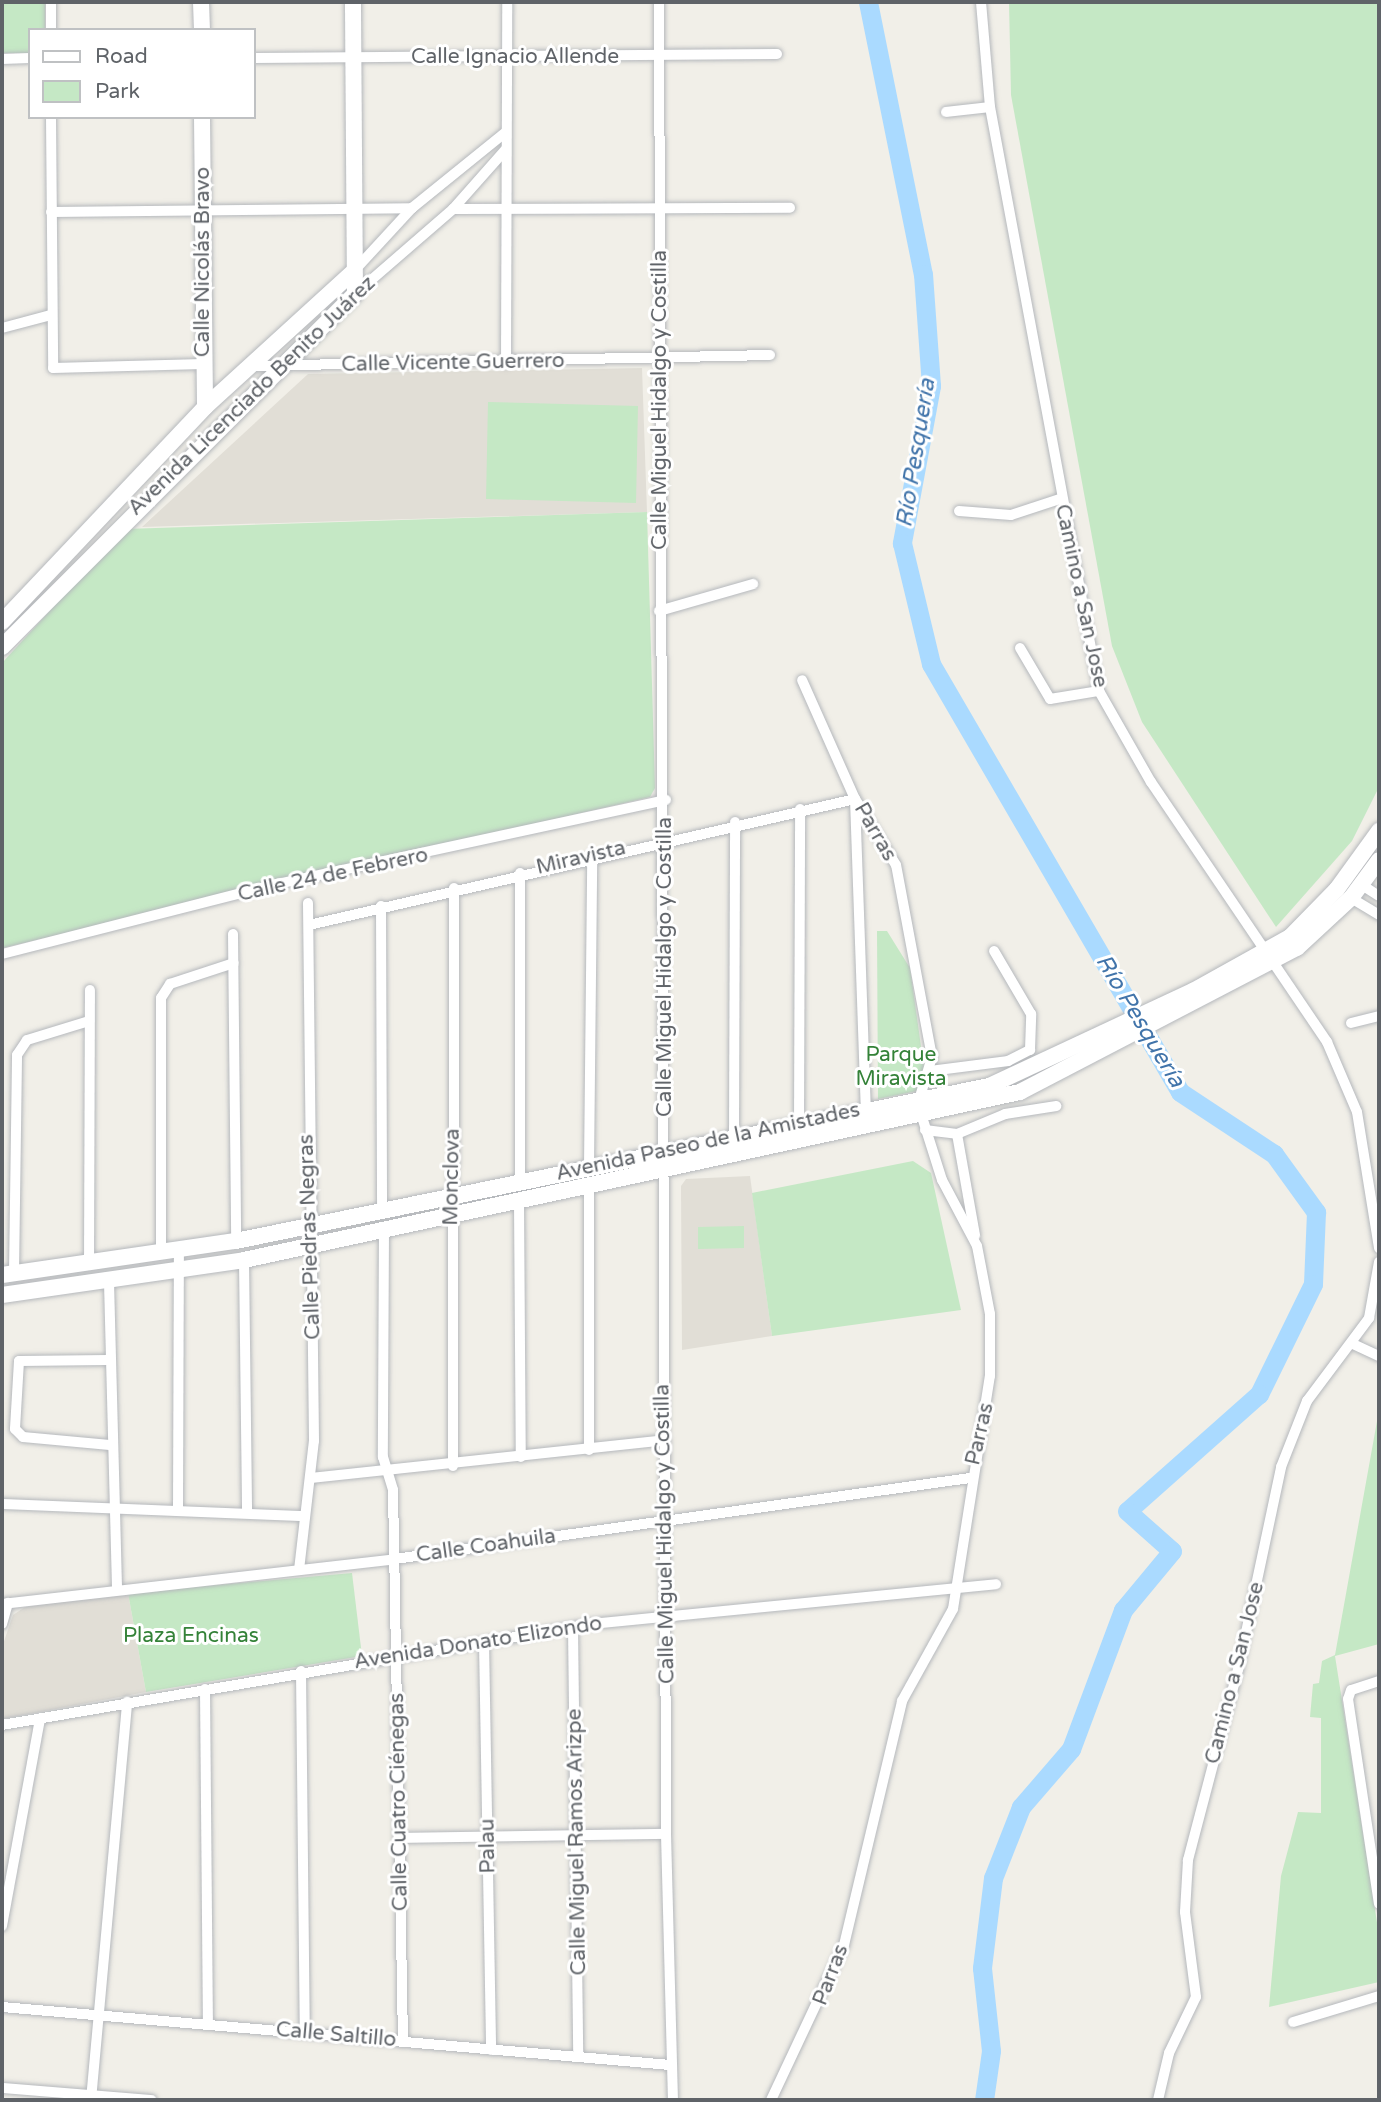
<!DOCTYPE html>
<meta charset="utf-8">
<style>
body{margin:0}
#map{position:relative;width:1381px;height:2102px;overflow:hidden;background:#f1efe8;font-family:"Varela Round",sans-serif}
div>[style]{position:absolute}
.education>*{inset:0;background:#e1ded6}
.green>*{inset:0;background:#c5e8c5}
.river>*{height:19px;margin:-9.5px;padding:0 9.5px;transform-origin:9.5px;border-radius:9.5px;background:#aadaff}
.roads{filter:drop-shadow(0 0 2px #b5b8bc) drop-shadow(0 0 2px #b5b8bc)}
.street>*{height:10px;margin:-5px;padding:0 5px;transform-origin:5px;border-radius:5px;background:#fff}
.secondary>*{height:16px;margin:-8px;padding:0 8px;transform-origin:8px;border-radius:8px;background:#fff}
span{translate:-50% -50%;white-space:nowrap;text-align:center;line-height:1.15;-webkit-text-stroke:6px #fff;paint-order:stroke}
.street-label{font-size:21px;color:#5f6368}
.park-label{font-size:21px;color:#348238}
.water-label{font-size:23px;color:#4174aa;font-style:italic}
.frame{position:absolute;inset:0;border:4px solid #5f6368;pointer-events:none}
.legend{position:absolute;left:28px;top:28px;width:228px;height:91px;box-sizing:border-box;background:#fff;border:2px solid #bfc1c3;margin:0;padding:9px 12px;list-style:none;font-size:21px;color:#5f6368}
.legend li{display:flex;align-items:center;gap:14px;height:35px}
.legend b{width:35px;border:2px solid #bfc1c3}
</style>
<div id="map">
<div class="education">
<i style="clip-path:polygon(642px 368px,647px 512px,142px 527px,308px 374px)"></i>
<i style="clip-path:polygon(750px 1176px,772px 1336px,682px 1350px,681px 1186px,686px 1179px)"></i>
<i style="clip-path:polygon(128px 1593px,146px 1692px,2px 1719px,2px 1647px,13px 1615px,25px 1607px)"></i>
</div>
<div class="green">
<i style="clip-path:polygon(2px 2px,45px 2px,45px 30px,30px 30px,30px 53px,2px 53px)"></i>
<i style="clip-path:polygon(1009px 2px,1379px 2px,1379px 787px,1352px 841px,1276px 927px,1142px 722px,1112px 646px,1011px 95px)"></i>
<i style="clip-path:polygon(488px 402px,638px 406px,636px 503px,486px 499px)"></i>
<i style="clip-path:polygon(647px 512px,655px 788px,650px 797px,2px 948px,2px 663px,125px 529px)"></i>
<i style="clip-path:polygon(877px 931px,887px 931px,910px 968px,927px 1089px,878px 1099px)"></i>
<i style="clip-path:polygon(913px 1161px,931px 1173px,961px 1310px,772px 1336px,752px 1193px)"></i>
<i style="clip-path:polygon(744px 1226px,744px 1248px,698px 1249px,698px 1227px)"></i>
<i style="clip-path:polygon(1379px 1410px,1379px 1644px,1335px 1656px,1379px 1935px,1379px 1982px,1269px 2007px,1281px 1876px,1298px 1812px,1321px 1813px,1321px 1718px,1310px 1717px,1313px 1684px,1319px 1683px,1322px 1661px,1335px 1655px)"></i>
<i style="clip-path:polygon(352px 1573px,362px 1656px,146px 1692px,128px 1593px)"></i>
</div>
<div class="river">
<i style="left:868px;top:2px;width:278px;rotate:78.6deg"></i>
<i style="left:923px;top:274px;width:112px;rotate:85.9deg"></i>
<i style="left:931px;top:386px;width:160px;rotate:100.5deg"></i>
<i style="left:902px;top:543px;width:124px;rotate:76.5deg"></i>
<i style="left:931px;top:664px;width:495px;rotate:59.8deg"></i>
<i style="left:1180px;top:1092px;width:113px;rotate:33.4deg"></i>
<i style="left:1274px;top:1154px;width:72px;rotate:54.1deg"></i>
<i style="left:1316px;top:1212px;width:72px;rotate:92.4deg"></i>
<i style="left:1313px;top:1284px;width:123px;rotate:116.1deg"></i>
<i style="left:1259px;top:1394px;width:176px;rotate:138.4deg"></i>
<i style="left:1127px;top:1511px;width:60px;rotate:41.6deg"></i>
<i style="left:1172px;top:1551px;width:77px;rotate:129.7deg"></i>
<i style="left:1123px;top:1610px;width:148px;rotate:110.5deg"></i>
<i style="left:1071px;top:1749px;width:77px;rotate:130.8deg"></i>
<i style="left:1021px;top:1807px;width:76px;rotate:111.5deg"></i>
<i style="left:993px;top:1878px;width:91px;rotate:97deg"></i>
<i style="left:982px;top:1968px;width:83px;rotate:83.8deg"></i>
<i style="left:991px;top:2051px;width:49px;rotate:98.1deg"></i>
</div>
<div class="roads">
<div class="street">
<i style="left:51px;top:2px;width:28px;rotate:90deg"></i>
<i style="left:659px;top:2px;width:1832px;rotate:89.78deg"></i>
<i style="left:666px;top:1834px;width:266px;rotate:88.5deg"></i>
<i style="left:981px;top:2px;width:105px;rotate:85.1deg"></i>
<i style="left:990px;top:107px;width:594px;rotate:79.43deg"></i>
<i style="left:1099px;top:691px;width:105px;rotate:60.3deg"></i>
<i style="left:1151px;top:782px;width:314px;rotate:55.9deg"></i>
<i style="left:1327px;top:1042px;width:76px;rotate:66.8deg"></i>
<i style="left:1357px;top:1112px;width:138px;rotate:80.8deg"></i>
<i style="left:254px;top:58px;width:523px;rotate:-0.44deg"></i>
<i style="left:2px;top:59px;width:28px;rotate:-2deg"></i>
<i style="left:946px;top:112px;width:44px;rotate:-6.5deg"></i>
<i style="left:51px;top:117px;width:251px;rotate:89.5deg"></i>
<i style="left:53px;top:368px;width:150px;rotate:-1.5deg"></i>
<i style="left:453px;top:209px;width:337px;rotate:-0.2deg"></i>
<i style="left:51px;top:212px;width:361px;rotate:-0.6deg"></i>
<i style="left:354px;top:271px;width:86px;rotate:-47.4deg"></i>
<i style="left:412px;top:208px;width:121px;rotate:-39deg"></i>
<i style="left:355px;top:294px;width:130px;rotate:-40.9deg"></i>
<i style="left:453px;top:209px;width:80px;rotate:-48.5deg"></i>
<i style="left:2px;top:328px;width:51px;rotate:-14.9deg"></i>
<i style="left:506px;top:363px;width:361px;rotate:-89.8deg"></i>
<i style="left:250px;top:366px;width:520px;rotate:-1.21deg"></i>
<i style="left:959px;top:511px;width:52px;rotate:4.4deg"></i>
<i style="left:1011px;top:515px;width:52px;rotate:-18.1deg"></i>
<i style="left:659px;top:611px;width:98px;rotate:-16deg"></i>
<i style="left:1020px;top:648px;width:59px;rotate:59.5deg"></i>
<i style="left:1050px;top:699px;width:50px;rotate:-9.3deg"></i>
<i style="left:1362px;top:885px;width:20px;rotate:33deg"></i>
<i style="left:1351px;top:898px;width:33px;rotate:31deg"></i>
<i style="left:381px;top:906px;width:305px;rotate:89.8deg"></i>
<i style="left:309px;top:925px;width:560px;rotate:-12.99deg"></i>
<i style="left:855px;top:799px;width:310px;rotate:88deg"></i>
<i style="left:233px;top:934px;width:307px;rotate:89.4deg"></i>
<i style="left:2px;top:954px;width:284px;rotate:-14.3deg"></i>
<i style="left:277px;top:884px;width:398px;rotate:-12.2deg"></i>
<i style="left:1351px;top:1023px;width:29px;rotate:-14deg"></i>
<i style="left:930px;top:1071px;width:79px;rotate:-7.3deg"></i>
<i style="left:1008px;top:1061px;width:25px;rotate:-27deg"></i>
<i style="left:1030px;top:1050px;width:36px;rotate:-88deg"></i>
<i style="left:1031px;top:1014px;width:73px;rotate:-120.4deg"></i>
<i style="left:799px;top:1128px;width:319px;rotate:-89.8deg"></i>
<i style="left:925px;top:1130px;width:32px;rotate:7deg"></i>
<i style="left:957px;top:1134px;width:52px;rotate:-22.6deg"></i>
<i style="left:1005px;top:1114px;width:52px;rotate:-8.9deg"></i>
<i style="left:957px;top:1134px;width:103px;rotate:79.9deg"></i>
<i style="left:734px;top:1137px;width:315px;rotate:-89.8deg"></i>
<i style="left:589px;top:1167px;width:311px;rotate:-89.4deg"></i>
<i style="left:520px;top:1183px;width:310px;rotate:-90deg"></i>
<i style="left:589px;top:1188px;width:262px;rotate:90deg"></i>
<i style="left:519px;top:1202px;width:255px;rotate:89.6deg"></i>
<i style="left:384px;top:1230px;width:227px;rotate:90.3deg"></i>
<i style="left:383px;top:1457px;width:34px;rotate:73deg"></i>
<i style="left:393px;top:1490px;width:551px;rotate:88.96deg"></i>
<i style="left:161px;top:1254px;width:256px;rotate:-90deg"></i>
<i style="left:161px;top:998px;width:17px;rotate:-57deg"></i>
<i style="left:170px;top:984px;width:67px;rotate:-18.2deg"></i>
<i style="left:244px;top:1260px;width:252px;rotate:89.3deg"></i>
<i style="left:89px;top:1264px;width:274px;rotate:-89.8deg"></i>
<i style="left:14px;top:1273px;width:218px;rotate:-89.2deg"></i>
<i style="left:17px;top:1055px;width:18px;rotate:-56deg"></i>
<i style="left:27px;top:1040px;width:65px;rotate:-17deg"></i>
<i style="left:109px;top:1282px;width:307px;rotate:88.5deg"></i>
<i style="left:1353px;top:1344px;width:29px;rotate:25deg"></i>
<i style="left:108px;top:1360px;width:89px;rotate:179.4deg"></i>
<i style="left:19px;top:1361px;width:68px;rotate:93.4deg"></i>
<i style="left:15px;top:1429px;width:11px;rotate:45deg"></i>
<i style="left:23px;top:1437px;width:87px;rotate:5.3deg"></i>
<i style="left:453px;top:1466px;width:578px;rotate:-89.9deg"></i>
<i style="left:311px;top:1478px;width:355px;rotate:-6.1deg"></i>
<i style="left:2px;top:1504px;width:299px;rotate:2.3deg"></i>
<i style="left:178px;top:1510px;width:258px;rotate:-89.8deg"></i>
<i style="left:299px;top:1570px;width:130px;rotate:-83.4deg"></i>
<i style="left:314px;top:1441px;width:538px;rotate:-90.64deg"></i>
<i style="left:2px;top:1604px;width:396px;rotate:-6.5deg"></i>
<i style="left:395px;top:1559px;width:581px;rotate:-8.02deg"></i>
<i style="left:2px;top:1624px;width:22px;rotate:-74deg"></i>
<i style="left:573px;top:1627px;width:429px;rotate:89.3deg"></i>
<i style="left:484px;top:1642px;width:408px;rotate:89deg"></i>
<i style="left:301px;top:1671px;width:361px;rotate:89.4deg"></i>
<i style="left:1379px;top:1681px;width:29px;rotate:162deg"></i>
<i style="left:1351px;top:1690px;width:9px;rotate:108deg"></i>
<i style="left:1348px;top:1699px;width:207px;rotate:81.4deg"></i>
<i style="left:205px;top:1689px;width:336px;rotate:89.5deg"></i>
<i style="left:2px;top:1725px;width:598px;rotate:-9.73deg"></i>
<i style="left:591px;top:1624px;width:407px;rotate:-5.6deg"></i>
<i style="left:400px;top:1838px;width:266px;rotate:-0.9deg"></i>
<i style="left:2px;top:1926px;width:211px;rotate:-79.6deg"></i>
<i style="left:2px;top:2007px;width:671px;rotate:4.96deg"></i>
<i style="left:1293px;top:2022px;width:90px;rotate:-16.8deg"></i>
<i style="left:2px;top:2088px;width:150px;rotate:4.6deg"></i>
<i style="left:91px;top:2100px;width:400px;rotate:-84.8deg"></i>
<i style="left:771px;top:2100px;width:171px;rotate:-64.8deg"></i>
<i style="left:844px;top:1945px;width:251px;rotate:-76.6deg"></i>
<i style="left:902px;top:1701px;width:105px;rotate:-61deg"></i>
<i style="left:953px;top:1609px;width:236px;rotate:-81deg"></i>
<i style="left:990px;top:1376px;width:62px;rotate:-90deg"></i>
<i style="left:990px;top:1314px;width:69px;rotate:-100.8deg"></i>
<i style="left:977px;top:1246px;width:75px;rotate:-117.9deg"></i>
<i style="left:942px;top:1180px;width:66px;rotate:-107.6deg"></i>
<i style="left:922px;top:1117px;width:17px;rotate:-100deg"></i>
<i style="left:919px;top:1100px;width:45px;rotate:-73.2deg"></i>
<i style="left:932px;top:1057px;width:195px;rotate:-100.6deg"></i>
<i style="left:896px;top:865px;width:78px;rotate:-121.8deg"></i>
<i style="left:855px;top:799px;width:130px;rotate:-114deg"></i>
<i style="left:1158px;top:2100px;width:48px;rotate:-76.8deg"></i>
<i style="left:1169px;top:2053px;width:62px;rotate:-64.3deg"></i>
<i style="left:1196px;top:1997px;width:86px;rotate:-97.4deg"></i>
<i style="left:1185px;top:1912px;width:52px;rotate:-86.7deg"></i>
<i style="left:1188px;top:1860px;width:196px;rotate:-75.3deg"></i>
<i style="left:1238px;top:1670px;width:208px;rotate:-78deg"></i>
<i style="left:1281px;top:1467px;width:71px;rotate:-68.5deg"></i>
<i style="left:1307px;top:1401px;width:104px;rotate:-53.2deg"></i>
<i style="left:1369px;top:1318px;width:57px;rotate:-79.9deg"></i>
</div>
<div class="secondary">
<i style="left:201px;top:2px;width:28px;rotate:88deg"></i>
<i style="left:202px;top:117px;width:290px;rotate:89.4deg"></i>
<i style="left:2px;top:622px;width:296px;rotate:-46.6deg"></i>
<i style="left:205px;top:407px;width:202px;rotate:-42.4deg"></i>
<i style="left:2px;top:647px;width:499px;rotate:-45deg"></i>
<i style="left:355px;top:294px;width:292px;rotate:-90.4deg"></i>
<i style="left:2px;top:1275px;width:236px;rotate:-8.3deg"></i>
<i style="left:236px;top:1241px;width:769px;rotate:-11.63deg"></i>
<i style="left:989px;top:1086px;width:225px;rotate:-25deg"></i>
<i style="left:1193px;top:991px;width:111px;rotate:-29.1deg"></i>
<i style="left:1290px;top:937px;width:67px;rotate:-45.6deg"></i>
<i style="left:1337px;top:889px;width:72px;rotate:-54.1deg"></i>
<i style="left:2px;top:1295px;width:245px;rotate:-8.2deg"></i>
<i style="left:244px;top:1260px;width:794px;rotate:-12.22deg"></i>
<i style="left:1020px;top:1092px;width:312px;rotate:-27.5deg"></i>
<i style="left:1297px;top:948px;width:74px;rotate:-42.8deg"></i>
<i style="left:1351px;top:898px;width:47px;rotate:-53.6deg"></i>
</div>
</div>
<div class="street-label">
<span style="left:515px;top:57px">Calle Ignacio Allende</span>
<span style="left:203px;top:262px;rotate:-90deg">Calle Nicolás Bravo</span>
<span style="left:453px;top:363px;rotate:-1deg">Calle Vicente Guerrero</span>
<span style="left:252px;top:396px;rotate:-44deg">Avenida Licenciado Benito Juárez</span>
<span style="left:660px;top:400px;rotate:-90deg">Calle Miguel Hidalgo y Costilla</span>
<span style="left:1081px;top:596px;rotate:78deg">Camino a San Jose</span>
<span style="left:875px;top:832px;rotate:60deg">Parras</span>
<span style="left:581px;top:858px;rotate:-13deg">Miravista</span>
<span style="left:333px;top:875px;rotate:-12deg">Calle 24 de Febrero</span>
<span style="left:665px;top:967px;rotate:-90deg">Calle Miguel Hidalgo y Costilla</span>
<span style="left:708px;top:1142px;rotate:-12deg">Avenida Paseo de la Amistades</span>
<span style="left:452px;top:1177px;rotate:-89deg">Monclova</span>
<span style="left:310px;top:1237px;rotate:-92deg">Calle Piedras Negras</span>
<span style="left:980px;top:1434px;rotate:-77deg">Parras</span>
<span style="left:665px;top:1534px;rotate:-91deg">Calle Miguel Hidalgo y Costilla</span>
<span style="left:486px;top:1546px;rotate:-8deg">Calle Coahuila</span>
<span style="left:478px;top:1643px;rotate:-9deg">Avenida Donato Elizondo</span>
<span style="left:1235px;top:1673px;rotate:-76deg">Camino a San Jose</span>
<span style="left:399px;top:1802px;rotate:-91deg">Calle Cuatro Ciénegas</span>
<span style="left:577px;top:1842px;rotate:-91deg">Calle Miguel Ramos Arizpe</span>
<span style="left:488px;top:1846px;rotate:-91deg">Palau</span>
<span style="left:831px;top:1975px;rotate:-69deg">Parras</span>
<span style="left:336px;top:2035px;rotate:5deg">Calle Saltillo</span>
</div>
<div class="park-label">
<span style="left:901px;top:1067px">Parque<br>Miravista</span>
<span style="left:191px;top:1636px">Plaza Encinas</span>
</div>
<div class="water-label">
<span style="left:916px;top:453px;rotate:-81deg">Río Pesquería</span>
<span style="left:1140px;top:1021px;rotate:59deg">Río Pesquería</span>
</div>
<div class="frame"></div>
<ul class="legend">
<li><b style="height:9px;background:#fff"></b>Road</li>
<li><b style="height:19px;background:#c5e8c5"></b>Park</li>
</ul>
</div>
